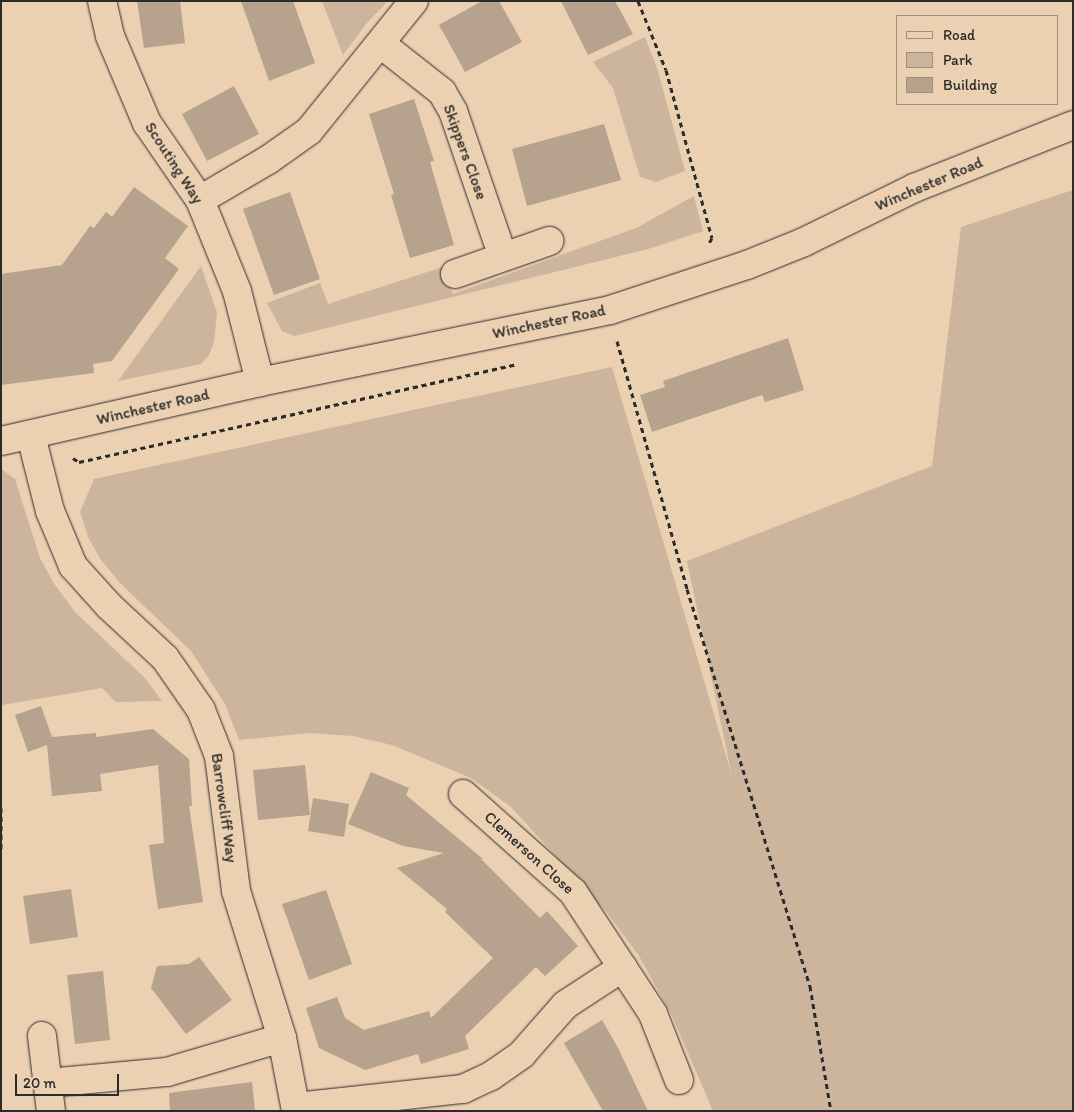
<!DOCTYPE html>
<style>
body{margin:0}
#map{position:relative;width:1074px;height:1112px;overflow:hidden;background:#ebd0b2;font-family:Itim,sans-serif}
div>[style]{position:absolute}
.green>*{inset:0;background:#ccb59c}
.building>*{inset:0;background:#b6a28d}
.path>*{height:3px;margin-top:-1.5px;transform-origin:0;background:repeating-linear-gradient(90deg,#2b2b2b 0 5px,transparent 0 9px)}
.roads{filter:drop-shadow(0 0 1px #2b2b2b) drop-shadow(0 0 1px #2b2b2b)}
.street>*{height:28px;margin:-14px;padding:0 14px;transform-origin:14px;border-radius:14px;background:#ebd0b2}
.secondary>*{height:28px;margin:-14px;padding:0 14px;transform-origin:14px;border-radius:14px;background:#ebd0b2}
span{translate:-50% -50%;white-space:nowrap;text-align:center;line-height:1.15;-webkit-text-stroke:4px #ebd0b2;paint-order:stroke}
.street-label{font-size:16px;color:#2b2b2b}
.frame{position:absolute;inset:0;border:2px solid #2b2b2b;pointer-events:none}
.legend{position:absolute;left:896px;top:15px;width:162px;height:90px;box-sizing:border-box;background:#ebd0b2;border:1px solid #9e8e7c;margin:0;padding:6px 9px;list-style:none;font-size:15px;color:#2b2b2b}
.legend li{display:flex;align-items:center;gap:10px;height:25px}
.legend b{width:25px;border:1px solid #9e8e7c}
.scale{position:absolute;left:15px;top:1074px;width:104px;height:22px;box-sizing:border-box;border:2px solid #2b2b2b;border-top:0;padding-left:6px;font-size:15px;line-height:18px;white-space:nowrap;color:#2b2b2b;-webkit-text-stroke:4px #ebd0b2;paint-order:stroke}
</style>
<div id="map">
<div class="green">
<i style="clip-path:polygon(322px 1px,388px 1px,366px 24px,343px 55px)"></i>
<i style="clip-path:polygon(645px 37px,658px 71px,685px 171px,656px 182px,640px 177px,613px 88px,593px 62px)"></i>
<i style="clip-path:polygon(1073px 190px,1073px 1111px,713px 1111px,672px 1016px,639px 956px,608px 914px,511px 807px,471px 778px,392px 745px,353px 736px,308px 733px,239px 740px,225px 704px,191px 651px,121px 584px,101px 560px,88px 537px,80px 512px,94px 479px,612px 367px,732px 776px,687px 561px,932px 466px,961px 227px)"></i>
<i style="clip-path:polygon(694px 196px,703px 231px,648px 249px,294px 336px,282px 331px,267px 303px,320px 283px,328px 304px,443px 267px,453px 294px,636px 228px)"></i>
<i style="clip-path:polygon(201px 266px,217px 313px,214px 342px,209px 355px,201px 364px,118px 381px)"></i>
<i style="clip-path:polygon(1px 469px,15px 479px,40px 558px,55px 585px,75px 612px,145px 678px,162px 701px,116px 702px,102px 688px,2px 705px)"></i>
</div>
<div class="building">
<i style="clip-path:polygon(137px 1px,180px 1px,185px 43px,144px 48px)"></i>
<i style="clip-path:polygon(241px 1px,293px 1px,315px 63px,269px 81px)"></i>
<i style="clip-path:polygon(482px 1px,499px 1px,522px 42px,465px 72px,439px 25px)"></i>
<i style="clip-path:polygon(561px 1px,615px 1px,633px 34px,588px 55px)"></i>
<i style="clip-path:polygon(234px 86px,259px 134px,207px 161px,182px 114px)"></i>
<i style="clip-path:polygon(414px 99px,434px 161px,430px 162px,454px 245px,410px 258px,391px 195px,394px 194px,369px 114px)"></i>
<i style="clip-path:polygon(604px 124px,621px 180px,527px 206px,512px 149px)"></i>
<i style="clip-path:polygon(134px 187px,188px 226px,165px 258px,179px 269px,112px 361px,93px 364px,94px 373px,1px 385px,1px 274px,62px 265px,90px 226px,94px 228px,106px 212px,112px 217px)"></i>
<i style="clip-path:polygon(290px 192px,320px 279px,274px 295px,243px 209px)"></i>
<i style="clip-path:polygon(788px 338px,804px 390px,765px 402px,762px 395px,652px 432px,640px 395px,665px 387px,663px 381px)"></i>
<i style="clip-path:polygon(41px 706px,52px 737px,96px 733px,96px 737px,153px 729px,189px 759px,192px 806px,189px 806px,203px 902px,158px 909px,149px 845px,164px 843px,158px 765px,100px 774px,102px 791px,52px 796px,47px 745px,28px 752px,15px 715px)"></i>
<i style="clip-path:polygon(305px 765px,310px 815px,258px 820px,253px 770px)"></i>
<i style="clip-path:polygon(371px 772px,409px 788px,406px 795px,483px 859px,481px 859px,540px 918px,547px 911px,578px 946px,545px 976px,536px 967px,465px 1036px,469px 1049px,421px 1064px,418px 1054px,365px 1070px,319px 1048px,306px 1008px,337px 997px,345px 1018px,364px 1030px,429px 1011px,431px 1018px,493px 958px,445px 912px,447px 909px,397px 868px,444px 853px,403px 846px,348px 824px)"></i>
<i style="clip-path:polygon(313px 798px,349px 804px,344px 837px,308px 831px)"></i>
<i style="clip-path:polygon(71px 889px,78px 937px,30px 944px,23px 896px)"></i>
<i style="clip-path:polygon(326px 890px,352px 964px,309px 980px,282px 904px)"></i>
<i style="clip-path:polygon(199px 957px,232px 1000px,186px 1034px,151px 988px,157px 966px,189px 964px)"></i>
<i style="clip-path:polygon(103px 971px,110px 1040px,75px 1044px,67px 975px)"></i>
<i style="clip-path:polygon(602px 1020px,617px 1046px,648px 1111px,603px 1111px,564px 1043px)"></i>
<i style="clip-path:polygon(252px 1082px,255px 1111px,170px 1111px,169px 1093px)"></i>
</div>
<div class="path">
<i style="left:638px;top:1px;width:74px;rotate:67.9deg"></i>
<i style="left:666px;top:70px;width:174px;rotate:74.7deg"></i>
<i style="left:712px;top:238px;width:6px;rotate:121deg"></i>
<i style="left:617px;top:341px;width:258px;rotate:74.2deg"></i>
<i style="left:687px;top:589px;width:416px;rotate:72.8deg"></i>
<i style="left:810px;top:986px;width:127px;rotate:80.5deg"></i>
<i style="left:73px;top:458px;width:7px;rotate:34deg"></i>
<i style="left:79px;top:462px;width:449px;rotate:-12.6deg"></i>
<i style="left:1px;top:808px;width:43px;rotate:90deg"></i>
</div>
<div class="roads">
<div class="street">
<i style="left:102px;top:1px;width:36px;rotate:77deg"></i>
<i style="left:110px;top:36px;width:95px;rotate:67deg"></i>
<i style="left:147px;top:123px;width:93px;rotate:55.5deg"></i>
<i style="left:200px;top:200px;width:98px;rotate:67.9deg"></i>
<i style="left:237px;top:291px;width:94px;rotate:75.8deg"></i>
<i style="left:381px;top:44px;width:78px;rotate:38.2deg"></i>
<i style="left:442px;top:92px;width:22px;rotate:60deg"></i>
<i style="left:453px;top:111px;width:154px;rotate:71.1deg"></i>
<i style="left:200px;top:200px;width:79px;rotate:-30.5deg"></i>
<i style="left:268px;top:160px;width:50px;rotate:-35.3deg"></i>
<i style="left:309px;top:131px;width:167px;rotate:-51.1deg"></i>
<i style="left:455px;top:274px;width:100px;rotate:-19.3deg"></i>
<i style="left:31px;top:436px;width:77px;rotate:75.8deg"></i>
<i style="left:50px;top:511px;width:60px;rotate:67.3deg"></i>
<i style="left:73px;top:566px;width:54px;rotate:48deg"></i>
<i style="left:109px;top:606px;width:76px;rotate:42.9deg"></i>
<i style="left:165px;top:658px;width:63px;rotate:55.3deg"></i>
<i style="left:201px;top:710px;width:49px;rotate:68.6deg"></i>
<i style="left:219px;top:756px;width:136px;rotate:82.8deg"></i>
<i style="left:236px;top:891px;width:154px;rotate:72.6deg"></i>
<i style="left:282px;top:1038px;width:74px;rotate:79.1deg"></i>
<i style="left:463px;top:794px;width:147px;rotate:41.7deg"></i>
<i style="left:573px;top:892px;width:146px;rotate:56.7deg"></i>
<i style="left:653px;top:1014px;width:71px;rotate:68.5deg"></i>
<i style="left:42px;top:1036px;width:76px;rotate:83.2deg"></i>
<i style="left:48px;top:1083px;width:120px;rotate:-5.3deg"></i>
<i style="left:167px;top:1072px;width:120px;rotate:-16.5deg"></i>
<i style="left:296px;top:1107px;width:168px;rotate:-6.2deg"></i>
<i style="left:463px;top:1089px;width:31px;rotate:-25deg"></i>
<i style="left:491px;top:1076px;width:38px;rotate:-35deg"></i>
<i style="left:522px;top:1054px;width:65px;rotate:-48.7deg"></i>
<i style="left:565px;top:1005px;width:69px;rotate:-33.2deg"></i>
</div>
<div class="secondary">
<i style="left:1px;top:441px;width:266px;rotate:-12.8deg"></i>
<i style="left:260px;top:382px;width:357px;rotate:-11.6deg"></i>
<i style="left:610px;top:310px;width:144px;rotate:-18.2deg"></i>
<i style="left:747px;top:265px;width:61px;rotate:-22deg"></i>
<i style="left:804px;top:242px;width:123px;rotate:-26.1deg"></i>
<i style="left:914px;top:188px;width:171px;rotate:-21.6deg"></i>
</div>
</div>
<div class="street-label">
<span style="left:465px;top:152px;rotate:70deg">Skippers Close</span>
<span style="left:174px;top:163px;rotate:57deg">Scouting Way</span>
<span style="left:929px;top:184px;rotate:-23deg">Winchester Road</span>
<span style="left:549px;top:322px;rotate:-12deg">Winchester Road</span>
<span style="left:153px;top:407px;rotate:-13deg">Winchester Road</span>
<span style="left:224px;top:808px;rotate:82deg">Barrowcliff Way</span>
<span style="left:529px;top:853px;rotate:42deg">Clemerson Close</span>
</div>
<div class="frame"></div>
<ul class="legend">
<li><b style="height:6px;background:#ebd0b2"></b>Road</li>
<li><b style="height:14px;background:#ccb59c"></b>Park</li>
<li><b style="height:14px;background:#b6a28d"></b>Building</li>
</ul>
<div class="scale">20 m</div>
</div>
